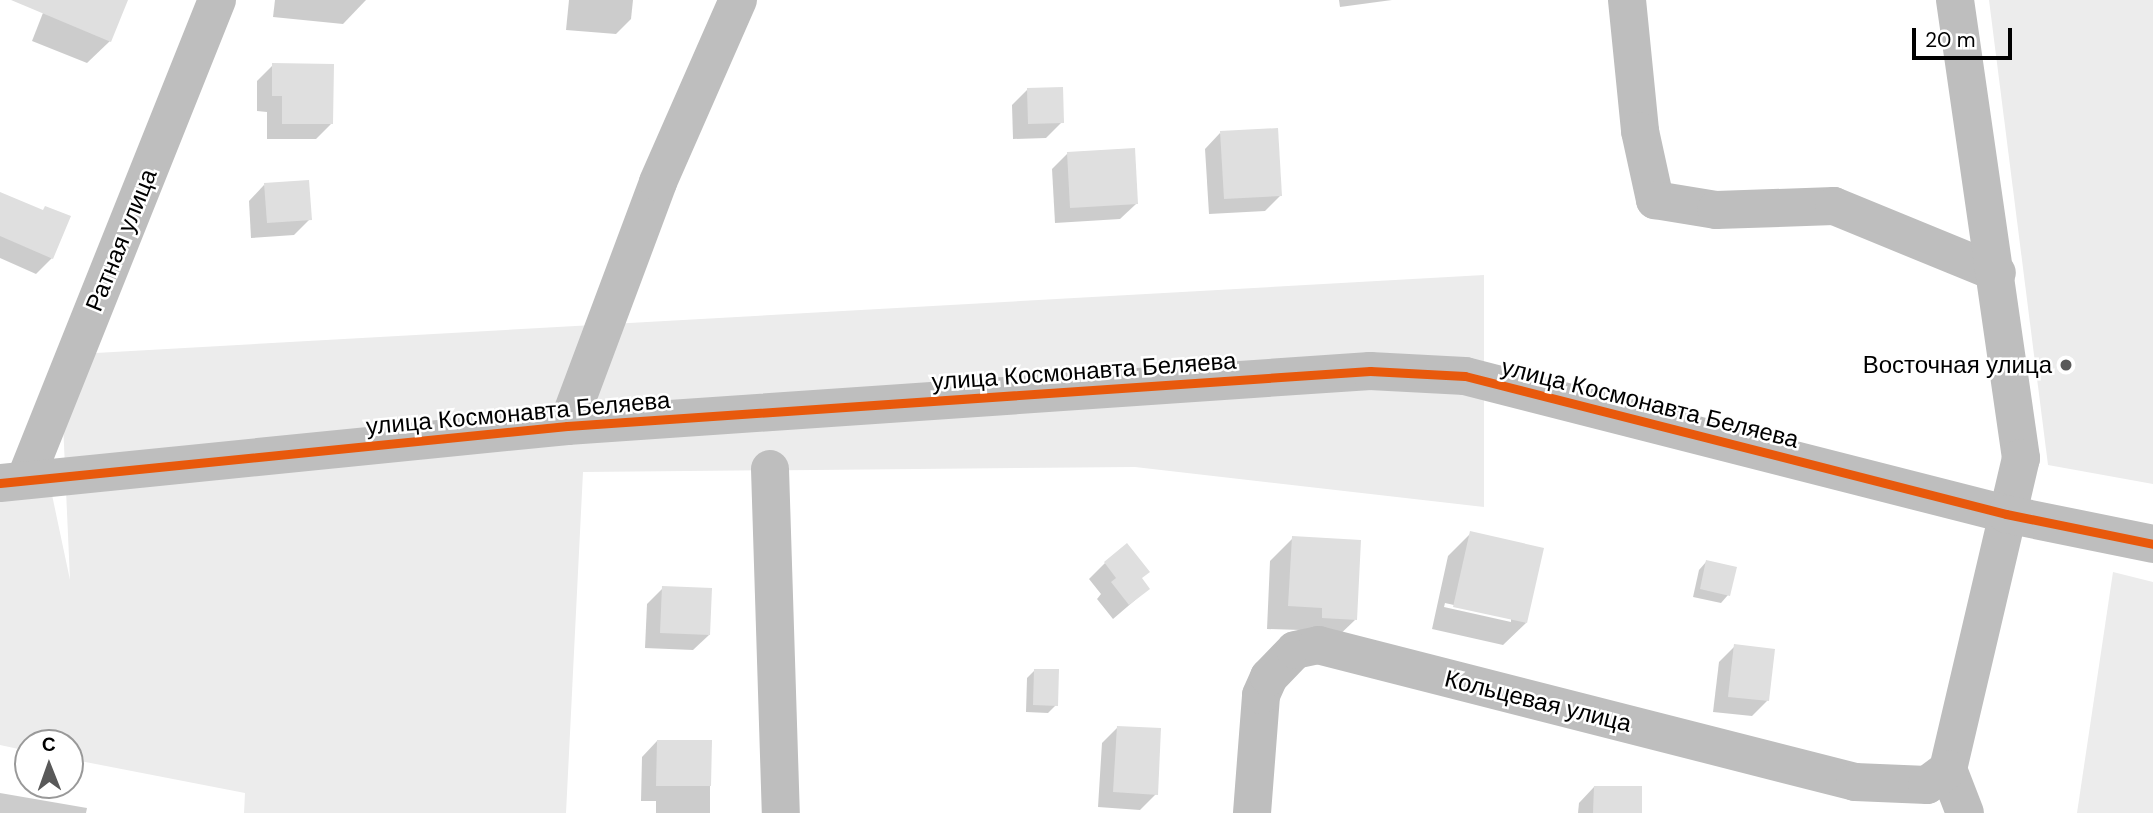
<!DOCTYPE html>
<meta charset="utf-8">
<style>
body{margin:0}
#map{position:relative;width:2153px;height:813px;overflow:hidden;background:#fff;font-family:"DM Sans",sans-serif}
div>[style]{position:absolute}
.green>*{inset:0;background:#ececec}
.shadow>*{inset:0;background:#0003}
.building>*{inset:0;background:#dfdfdf}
.minor>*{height:38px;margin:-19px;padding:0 19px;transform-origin:19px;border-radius:19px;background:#bebebe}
.tertiary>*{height:38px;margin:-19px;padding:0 19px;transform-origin:19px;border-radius:19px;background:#bebebe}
.cycleway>*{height:9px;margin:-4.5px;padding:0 4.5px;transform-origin:4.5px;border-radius:4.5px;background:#e8590c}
.dots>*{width:19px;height:19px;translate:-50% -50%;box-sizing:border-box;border:4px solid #fff;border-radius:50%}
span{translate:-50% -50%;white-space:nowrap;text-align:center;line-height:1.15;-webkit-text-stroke:5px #fff;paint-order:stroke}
.street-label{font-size:24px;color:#000}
.poi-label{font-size:24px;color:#000}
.right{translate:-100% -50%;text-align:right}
.north{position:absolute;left:14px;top:729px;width:70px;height:70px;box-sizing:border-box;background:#fff;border:2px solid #999;border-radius:50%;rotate:359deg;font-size:19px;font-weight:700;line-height:28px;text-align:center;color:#000}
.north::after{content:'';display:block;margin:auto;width:24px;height:32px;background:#595959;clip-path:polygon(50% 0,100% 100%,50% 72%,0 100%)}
.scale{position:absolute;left:1912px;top:28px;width:100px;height:32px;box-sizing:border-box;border:4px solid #000;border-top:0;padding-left:9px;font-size:21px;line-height:24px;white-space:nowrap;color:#000;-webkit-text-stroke:5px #fff;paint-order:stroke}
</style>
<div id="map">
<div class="green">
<i style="clip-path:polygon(1989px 0,2153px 0,2153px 484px,2048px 465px)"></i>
<i style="clip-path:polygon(1484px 275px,1484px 507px,1135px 467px,583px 472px,566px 813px,244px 813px,245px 793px,70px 759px,70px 743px,28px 743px,28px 751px,0 745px,0 496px,51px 490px,70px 580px,60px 355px)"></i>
<i style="clip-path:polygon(2113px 572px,2153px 582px,2153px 813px,2077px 813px)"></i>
</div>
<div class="shadow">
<i style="clip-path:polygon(48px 0,126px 0,110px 41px,87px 63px,32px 41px)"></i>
<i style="clip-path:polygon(275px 0,366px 0,343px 24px,273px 17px)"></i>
<i style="clip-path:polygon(569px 0,633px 0,631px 19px,616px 34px,566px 30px)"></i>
<i style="clip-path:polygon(1339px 0,1392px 0,1340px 7px)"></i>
<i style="clip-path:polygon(273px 65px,331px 124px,316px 139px,267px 139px,267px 112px,257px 111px,257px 81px)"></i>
<i style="clip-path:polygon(1027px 90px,1062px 122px,1046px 138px,1013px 139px,1012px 105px)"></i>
<i style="clip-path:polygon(1220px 133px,1280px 196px,1265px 211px,1209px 214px,1205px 149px)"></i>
<i style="clip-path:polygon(1068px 153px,1136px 204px,1120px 219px,1055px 223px,1052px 169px)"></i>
<i style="clip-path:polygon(264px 185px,310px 219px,294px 235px,251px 238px,249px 201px)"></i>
<i style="clip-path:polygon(0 194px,52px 258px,36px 274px,0 258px)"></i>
<i style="clip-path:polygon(evenodd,1471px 533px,1526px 623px,1503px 645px,1432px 629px,1448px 556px,1471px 533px,1445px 603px,1511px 618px,1511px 622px,1444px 607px,1445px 603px)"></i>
<i style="clip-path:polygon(1293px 538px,1355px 620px,1332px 642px,1301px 630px,1267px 629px,1270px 561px)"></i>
<i style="clip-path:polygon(1706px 562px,1728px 595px,1721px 603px,1693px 597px,1699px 570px)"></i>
<i style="clip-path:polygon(1105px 563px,1140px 579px,1148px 589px,1113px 619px,1097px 599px,1101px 594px,1089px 579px)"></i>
<i style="clip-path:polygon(663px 588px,709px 635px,693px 650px,645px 648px,647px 604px)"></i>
<i style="clip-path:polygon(1735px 646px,1768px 700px,1752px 716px,1713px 712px,1719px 662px)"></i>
<i style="clip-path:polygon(1035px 670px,1056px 705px,1048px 713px,1026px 712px,1027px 678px)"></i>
<i style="clip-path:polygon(1118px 727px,1156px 794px,1140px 810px,1098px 807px,1102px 743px)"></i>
<i style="clip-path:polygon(657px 741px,710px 742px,710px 813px,656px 813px,656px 801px,641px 801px,642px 757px)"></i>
<i style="clip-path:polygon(1594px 787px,1640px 813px,1578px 813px,1579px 803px)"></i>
<i style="clip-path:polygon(0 793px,87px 808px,86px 813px,0 813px)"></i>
</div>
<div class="building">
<i style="clip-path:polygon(11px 0,128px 0,111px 42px)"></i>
<i style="clip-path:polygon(272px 63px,334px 64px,333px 124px,282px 124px,282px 96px,272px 96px)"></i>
<i style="clip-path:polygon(1063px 87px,1064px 123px,1028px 124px,1027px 88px)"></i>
<i style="clip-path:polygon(1278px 128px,1282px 196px,1224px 199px,1220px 131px)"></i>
<i style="clip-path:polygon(1135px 148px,1138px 204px,1070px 208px,1067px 152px)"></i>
<i style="clip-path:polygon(309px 180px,312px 220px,267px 223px,264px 183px)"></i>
<i style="clip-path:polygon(0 192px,43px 210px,45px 206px,71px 216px,53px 259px,0 236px)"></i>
<i style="clip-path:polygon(1470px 531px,1544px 548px,1527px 623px,1453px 607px)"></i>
<i style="clip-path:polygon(1292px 536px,1361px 540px,1357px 620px,1322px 618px,1322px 608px,1288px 606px)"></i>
<i style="clip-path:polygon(1127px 543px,1150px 572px,1142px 578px,1150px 589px,1129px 605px,1111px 582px,1116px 578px,1104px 562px)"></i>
<i style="clip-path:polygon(1706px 560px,1737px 567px,1730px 596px,1700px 589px)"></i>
<i style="clip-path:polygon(662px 586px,712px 588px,710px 635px,660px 633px)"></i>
<i style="clip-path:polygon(1734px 644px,1775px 649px,1769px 701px,1728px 697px)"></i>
<i style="clip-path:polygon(1034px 669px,1059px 669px,1058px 706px,1033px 705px)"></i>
<i style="clip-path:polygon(1117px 726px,1161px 728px,1158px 795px,1113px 792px)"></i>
<i style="clip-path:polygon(657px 740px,712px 740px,711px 786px,656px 786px)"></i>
<i style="clip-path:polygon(1594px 786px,1642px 786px,1642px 813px,1593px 813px)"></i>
</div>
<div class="minor">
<i style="left:1627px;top:0;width:132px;rotate:84.3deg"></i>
<i style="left:1640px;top:131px;width:71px;rotate:77.7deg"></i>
<i style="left:1655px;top:200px;width:62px;rotate:9.3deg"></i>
<i style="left:1716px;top:210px;width:118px;rotate:-1.9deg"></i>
<i style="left:1834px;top:206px;width:176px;rotate:22.3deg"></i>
<i style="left:1955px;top:0;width:463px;rotate:81.8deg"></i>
<i style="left:2021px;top:458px;width:319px;rotate:103.2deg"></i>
<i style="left:1948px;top:769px;width:47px;rotate:68.9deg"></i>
<i style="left:567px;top:426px;width:260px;rotate:-69.5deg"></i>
<i style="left:658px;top:182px;width:199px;rotate:-66.3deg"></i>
<i style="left:770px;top:469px;width:344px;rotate:88.2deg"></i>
<i style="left:25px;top:480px;width:517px;rotate:-68.2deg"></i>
<i style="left:1252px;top:813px;width:118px;rotate:-85.6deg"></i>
<i style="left:1261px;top:695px;width:20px;rotate:-66deg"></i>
<i style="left:1269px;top:677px;width:37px;rotate:-46deg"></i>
<i style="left:1295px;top:650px;width:24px;rotate:-12deg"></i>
<i style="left:1318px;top:645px;width:554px;rotate:14.31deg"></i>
<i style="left:1855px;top:782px;width:72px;rotate:2.4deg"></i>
<i style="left:1927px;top:785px;width:26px;rotate:-37deg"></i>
</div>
<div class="tertiary">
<i style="left:0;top:483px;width:570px;rotate:-5.74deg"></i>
<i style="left:567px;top:426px;width:805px;rotate:-3.92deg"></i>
<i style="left:1370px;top:371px;width:95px;rotate:3deg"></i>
<i style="left:1465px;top:376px;width:558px;rotate:14.31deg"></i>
<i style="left:2006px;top:514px;width:150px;rotate:11.5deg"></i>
</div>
<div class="cycleway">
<i style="left:0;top:483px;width:570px;rotate:-5.74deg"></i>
<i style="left:567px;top:426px;width:805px;rotate:-3.92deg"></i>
<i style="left:1370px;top:371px;width:95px;rotate:3deg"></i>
<i style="left:1465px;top:376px;width:558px;rotate:14.31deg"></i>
<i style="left:2006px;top:514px;width:150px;rotate:11.5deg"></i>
</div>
<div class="dots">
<i style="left:2066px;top:365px;background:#595959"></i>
</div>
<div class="street-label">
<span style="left:121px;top:240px;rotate:-68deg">Ратная улица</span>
<span style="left:1084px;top:371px;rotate:-4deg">улица Космонавта Беляева</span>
<span style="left:1650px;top:403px;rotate:14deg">улица Космонавта Беляева</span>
<span style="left:518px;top:413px;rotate:-5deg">улица Космонавта Беляева</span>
<span style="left:1538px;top:701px;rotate:14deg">Кольцевая улица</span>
</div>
<div class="poi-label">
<span class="right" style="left:2052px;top:365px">Восточная улица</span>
</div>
<div class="north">С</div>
<div class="scale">20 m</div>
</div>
